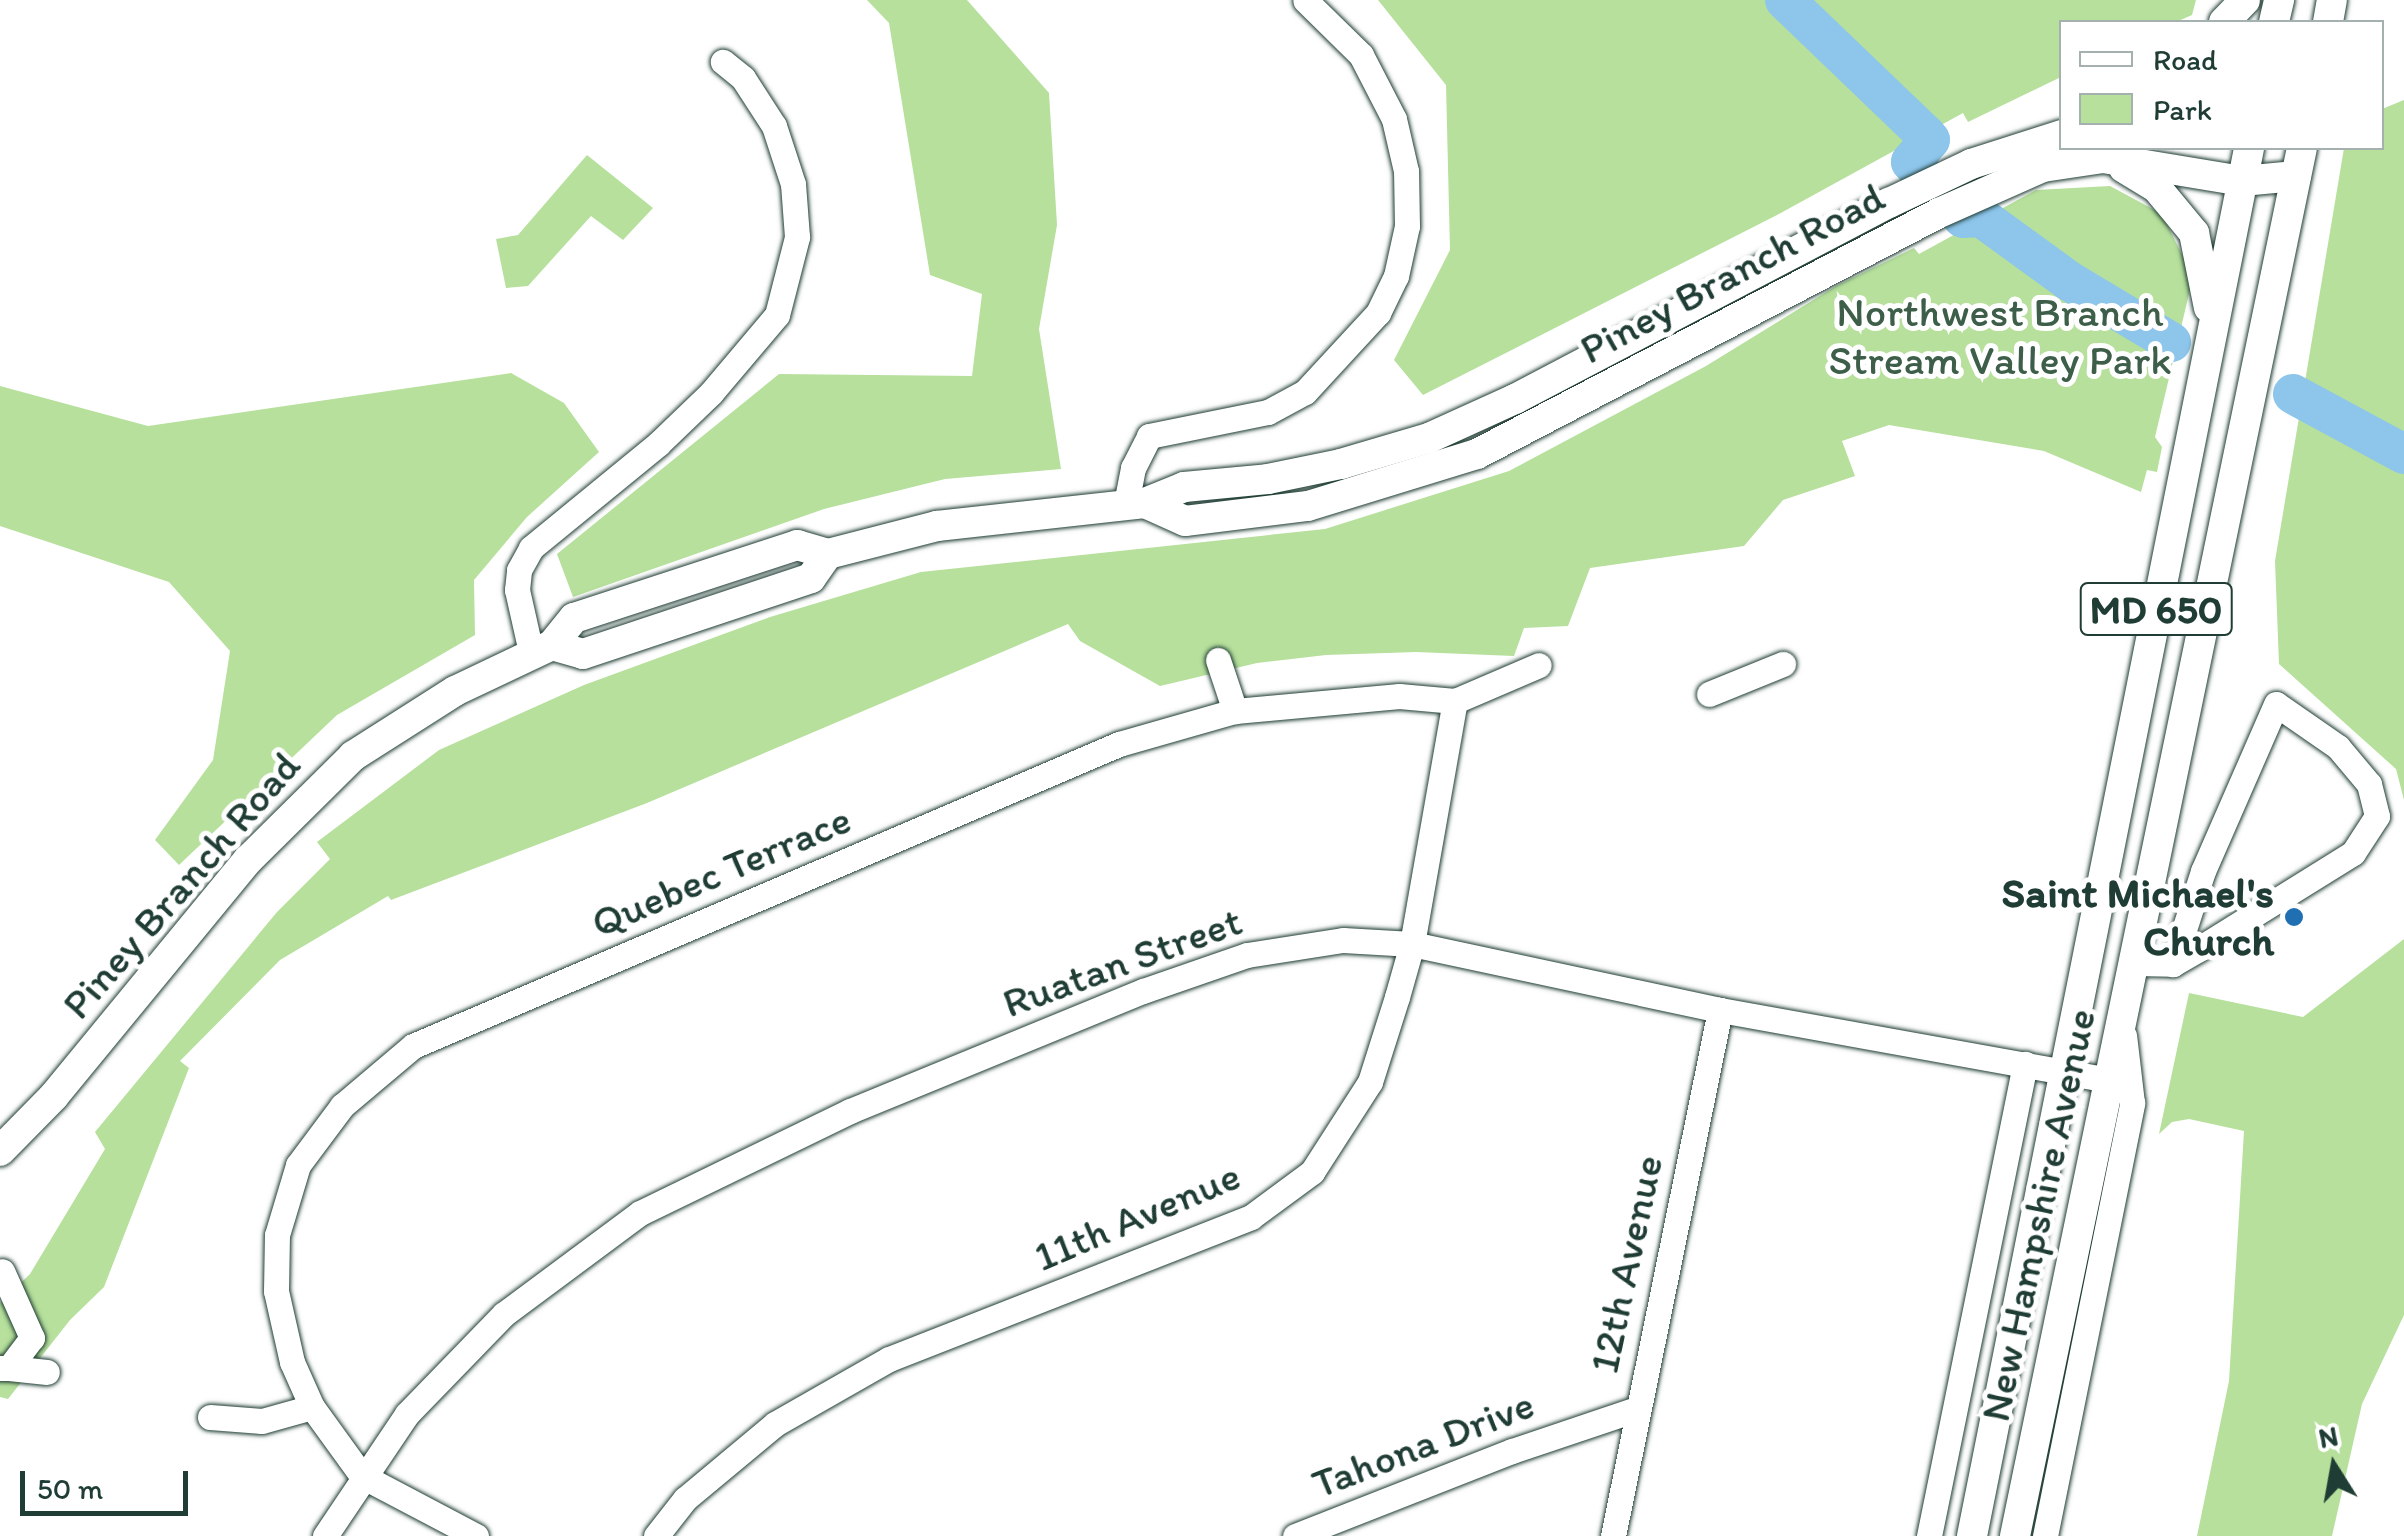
<!DOCTYPE html>
<style>
body{margin:0}
#map{position:relative;width:2404px;height:1536px;overflow:hidden;background:#fff;font-family:Itim,sans-serif}
div>[style]{position:absolute}
.green>*{inset:0;background:#b6e09c}
.river>*{height:40px;margin:-20px;padding:0 20px;transform-origin:20px;border-radius:20px;background:#8dc5eb}
.roads{filter:drop-shadow(0 0 2px #1f3d34) drop-shadow(0 0 2px #1f3d34)}
.minor>*{height:25px;margin:-12.5px;padding:0 12.5px;transform-origin:12.5px;border-radius:12.5px;background:#fff}
.major>*{height:30px;margin:-15px;padding:0 15px;transform-origin:15px;border-radius:15px;background:#fff}
.dots>*{width:28px;height:28px;translate:-50% -50%;box-sizing:border-box;border:5px solid #fff;border-radius:50%}
span{translate:-50% -50%;white-space:nowrap;text-align:center;line-height:1.15;-webkit-text-stroke:10px #fff;paint-order:stroke}
.shield-label span{padding:2px 8px;background:#fff;border:2px solid;border-radius:8px;-webkit-text-stroke-width:0}
.shield-label{font-size:40px;color:#1f3d34;font-weight:700}
.street-label{font-size:42px;color:#1f3d34}
.park-label{font-size:42px;color:#3d5e49}
.poi-label{font-size:42px;color:#1f3d34;font-weight:700}
.right{translate:-100% -50%;text-align:right}
.legend{position:absolute;left:2059px;top:20px;width:325px;height:130px;box-sizing:border-box;background:#fff;border:2px solid #a5b1ae;margin:0;padding:12px 18px;list-style:none;font-size:30px;color:#1f3d34}
.legend li{display:flex;align-items:center;gap:20px;height:50px}
.legend b{width:50px;border:2px solid #a5b1ae}
.north{position:absolute;left:2284px;top:1416px;width:100px;height:100px;-webkit-text-stroke:8px #fff;paint-order:stroke;rotate:349deg;font-size:28px;font-weight:700;line-height:40px;text-align:center;color:#1f3d34}
.north::after{content:'';display:block;margin:auto;width:35px;height:45px;background:#1f3d34;clip-path:polygon(50% 0,100% 100%,50% 72%,0 100%)}
.scale{position:absolute;left:20px;top:1471px;width:168px;height:45px;box-sizing:border-box;border:5px solid #1f3d34;border-top:0;padding-left:12px;font-size:30px;line-height:35px;white-space:nowrap;color:#1f3d34;-webkit-text-stroke:8px #fff;paint-order:stroke}
</style>
<div id="map">
<div class="green">
<i style="clip-path:polygon(867px 0,967px 0,1049px 93px,1057px 225px,1039px 329px,1061px 469px,945px 479px,824px 509px,573px 597px,557px 554px,779px 374px,972px 376px,982px 294px,930px 275px,889px 23px)"></i>
<i style="clip-path:polygon(1378px 0,2196px 0,2192px 15px,2176px 22px,2062px 22px,2061px 77px,1968px 122px,1963px 113px,1777px 215px,1423px 395px,1394px 360px,1450px 250px,1446px 85px)"></i>
<i style="clip-path:polygon(2404px 100px,2404px 800px,2396px 769px,2279px 664px,2275px 561px,2344px 148px,2382px 148px,2382px 109px)"></i>
<i style="clip-path:polygon(587px 155px,653px 208px,623px 240px,591px 216px,528px 286px,506px 288px,496px 239px,518px 235px)"></i>
<i style="clip-path:polygon(2110px 186px,2162px 214px,2193px 277px,2155px 437px,2162px 447px,2157px 472px,2147px 470px,2141px 492px,2044px 451px,1889px 425px,1842px 441px,1855px 476px,1783px 500px,1744px 546px,1590px 568px,1568px 626px,1524px 628px,1514px 656px,1416px 652px,1326px 655px,1257px 663px,1160px 686px,1080px 641px,1068px 624px,647px 803px,391px 900px,388px 896px,280px 960px,180px 1061px,189px 1068px,104px 1287px,70px 1320px,8px 1399px,0 1397px,0 1303px,30px 1274px,105px 1149px,95px 1132px,277px 912px,330px 859px,317px 842px,439px 750px,584px 685px,770px 617px,921px 572px,1325px 529px,1509px 471px,1706px 366px,1836px 286px,1914px 248px,1919px 254px,2036px 190px)"></i>
<i style="clip-path:polygon(511px 373px,564px 403px,599px 452px,527px 517px,474px 580px,475px 635px,337px 715px,179px 865px,155px 840px,213px 760px,230px 651px,169px 582px,0 526px,0 386px,148px 426px)"></i>
<i style="clip-path:polygon(2404px 939px,2404px 1315px,2362px 1404px,2332px 1536px,2197px 1536px,2229px 1381px,2244px 1131px,2189px 1119px,2172px 1122px,2159px 1134px,2189px 993px,2303px 1017px)"></i>
</div>
<div class="river">
<i style="left:1785px;top:0;width:195px;rotate:43.8deg"></i>
<i style="left:1926px;top:135px;width:6px;rotate:51deg"></i>
<i style="left:1930px;top:140px;width:29px;rotate:131deg"></i>
<i style="left:1911px;top:162px;width:76px;rotate:47.1deg"></i>
<i style="left:1963px;top:218px;width:18px;rotate:-3deg"></i>
<i style="left:1981px;top:217px;width:109px;rotate:36deg"></i>
<i style="left:2069px;top:281px;width:119px;rotate:30.9deg"></i>
<i style="left:2293px;top:394px;width:126px;rotate:28.4deg"></i>
</div>
<div class="roads">
<div class="minor">
<i style="left:1126px;top:504px;width:37px;rotate:-79deg"></i>
<i style="left:1133px;top:468px;width:36px;rotate:-63deg"></i>
<i style="left:1149px;top:436px;width:121px;rotate:-11.4deg"></i>
<i style="left:1268px;top:412px;width:42px;rotate:-28.4deg"></i>
<i style="left:1305px;top:392px;width:108px;rotate:-47.3deg"></i>
<i style="left:1378px;top:313px;width:41px;rotate:-64.1deg"></i>
<i style="left:1396px;top:276px;width:51px;rotate:-77.6deg"></i>
<i style="left:1407px;top:226px;width:55px;rotate:-91deg"></i>
<i style="left:1406px;top:171px;width:53px;rotate:-103deg"></i>
<i style="left:1394px;top:119px;width:72px;rotate:-117.3deg"></i>
<i style="left:1361px;top:55px;width:78px;rotate:-135.5deg"></i>
<i style="left:531px;top:652px;width:64px;rotate:-102.7deg"></i>
<i style="left:517px;top:590px;width:20px;rotate:-84deg"></i>
<i style="left:519px;top:570px;width:25px;rotate:-61deg"></i>
<i style="left:531px;top:548px;width:164px;rotate:-39.3deg"></i>
<i style="left:658px;top:444px;width:74px;rotate:-43.9deg"></i>
<i style="left:711px;top:393px;width:102px;rotate:-49.8deg"></i>
<i style="left:777px;top:315px;width:81px;rotate:-75.6deg"></i>
<i style="left:797px;top:237px;width:53px;rotate:-94.3deg"></i>
<i style="left:793px;top:184px;width:61px;rotate:-108.1deg"></i>
<i style="left:774px;top:126px;width:57px;rotate:-122.9deg"></i>
<i style="left:743px;top:78px;width:26px;rotate:-141deg"></i>
<i style="left:1218px;top:660px;width:54px;rotate:71.6deg"></i>
<i style="left:1709px;top:694px;width:80px;rotate:-22.1deg"></i>
<i style="left:2134px;top:963px;width:39px;rotate:1deg"></i>
<i style="left:2173px;top:964px;width:28px;rotate:-30deg"></i>
<i style="left:2197px;top:950px;width:184px;rotate:-31.9deg"></i>
<i style="left:2353px;top:853px;width:44px;rotate:-57deg"></i>
<i style="left:2377px;top:816px;width:33px;rotate:-104deg"></i>
<i style="left:2369px;top:784px;width:48px;rotate:-130deg"></i>
<i style="left:2338px;top:747px;width:75px;rotate:-145.3deg"></i>
<i style="left:2276px;top:704px;width:182px;rotate:113.6deg"></i>
<i style="left:2203px;top:871px;width:98px;rotate:107.9deg"></i>
<i style="left:0;top:1368px;width:9px"></i>
<i style="left:9px;top:1368px;width:38px;rotate:-53deg"></i>
<i style="left:32px;top:1338px;width:73px;rotate:-114.1deg"></i>
<i style="left:9px;top:1368px;width:38px;rotate:6deg"></i>
<i style="left:210px;top:1417px;width:52px;rotate:4.4deg"></i>
<i style="left:262px;top:1421px;width:52px;rotate:-15.6deg"></i>
<i style="left:325px;top:1536px;width:147px;rotate:-56.1deg"></i>
<i style="left:407px;top:1414px;width:139px;rotate:-45.9deg"></i>
<i style="left:504px;top:1314px;width:169px;rotate:-36.6deg"></i>
<i style="left:640px;top:1213px;width:233px;rotate:-25.9deg"></i>
<i style="left:850px;top:1111px;width:317px;rotate:-22.3deg"></i>
<i style="left:1143px;top:991px;width:110px;rotate:-19.1deg"></i>
<i style="left:1247px;top:955px;width:97px;rotate:-8.9deg"></i>
<i style="left:1343px;top:940px;width:69px;rotate:3.3deg"></i>
<i style="left:1412px;top:944px;width:315px;rotate:12.1deg"></i>
<i style="left:1720px;top:1010px;width:396px;rotate:10.2deg"></i>
<i style="left:476px;top:1536px;width:129px;rotate:-152.2deg"></i>
<i style="left:362px;top:1476px;width:85px;rotate:-125.9deg"></i>
<i style="left:312px;top:1407px;width:49px;rotate:-114deg"></i>
<i style="left:292px;top:1362px;width:73px;rotate:-102.7deg"></i>
<i style="left:276px;top:1291px;width:56px;rotate:-89deg"></i>
<i style="left:277px;top:1235px;width:73px;rotate:-73.3deg"></i>
<i style="left:298px;top:1165px;width:74px;rotate:-53.3deg"></i>
<i style="left:342px;top:1106px;width:93px;rotate:-40.2deg"></i>
<i style="left:413px;top:1046px;width:768px;rotate:-23.16deg"></i>
<i style="left:1119px;top:744px;width:121px;rotate:-15.9deg"></i>
<i style="left:1235px;top:711px;width:165px;rotate:-5.2deg"></i>
<i style="left:1399px;top:696px;width:56px;rotate:5.1deg"></i>
<i style="left:1455px;top:701px;width:91px;rotate:-23.2deg"></i>
<i style="left:656px;top:1536px;width:47px;rotate:-51.9deg"></i>
<i style="left:685px;top:1499px;width:117px;rotate:-39.8deg"></i>
<i style="left:775px;top:1424px;width:131px;rotate:-29.7deg"></i>
<i style="left:889px;top:1359px;width:389px;rotate:-21.4deg"></i>
<i style="left:1251px;top:1217px;width:76px;rotate:-36.4deg"></i>
<i style="left:1312px;top:1172px;width:107px;rotate:-57.2deg"></i>
<i style="left:1370px;top:1082px;width:89px;rotate:-72.4deg"></i>
<i style="left:1397px;top:997px;width:55px;rotate:-74.2deg"></i>
<i style="left:1412px;top:944px;width:247px;rotate:-80deg"></i>
<i style="left:1295px;top:1536px;width:233px;rotate:-21.4deg"></i>
<i style="left:1512px;top:1451px;width:132px;rotate:-18.6deg"></i>
<i style="left:1613px;top:1536px;width:537px;rotate:-78.5deg"></i>
<i style="left:1929px;top:1536px;width:482px;rotate:-78.5deg"></i>
<i style="left:2045px;top:1536px;width:442px;rotate:-78.6deg"></i>
<i style="left:2132px;top:1103px;width:68px;rotate:-96.7deg"></i>
</div>
<div class="major">
<i style="left:2224px;top:22px;width:30px;rotate:-46deg"></i>
<i style="left:2274px;top:22px;width:23px;rotate:-77deg"></i>
<i style="left:2328px;top:22px;width:22px;rotate:-80deg"></i>
<i style="left:2124px;top:168px;width:37px;rotate:31deg"></i>
<i style="left:2156px;top:187px;width:60px;rotate:50.4deg"></i>
<i style="left:2194px;top:233px;width:76px;rotate:78.7deg"></i>
<i style="left:1145px;top:503px;width:44px;rotate:24.2deg"></i>
<i style="left:1185px;top:521px;width:124px;rotate:-7deg"></i>
<i style="left:1308px;top:506px;width:177px;rotate:-17.1deg"></i>
<i style="left:1477px;top:454px;width:521px;rotate:-27.55deg"></i>
<i style="left:1939px;top:213px;width:114px;rotate:-23.9deg"></i>
<i style="left:2043px;top:167px;width:61px;rotate:-8.5deg"></i>
<i style="left:2103px;top:158px;width:141px;rotate:9.4deg"></i>
<i style="left:2242px;top:181px;width:54px;rotate:-5.3deg"></i>
<i style="left:552px;top:645px;width:32px;rotate:16deg"></i>
<i style="left:583px;top:654px;width:240px;rotate:-18.4deg"></i>
<i style="left:811px;top:578px;width:29px;rotate:-55deg"></i>
<i style="left:0;top:1151px;width:77px;rotate:-45.5deg"></i>
<i style="left:54px;top:1096px;width:306px;rotate:-50.6deg"></i>
<i style="left:248px;top:860px;width:148px;rotate:-44.7deg"></i>
<i style="left:353px;top:756px;width:121px;rotate:-32.5deg"></i>
<i style="left:455px;top:691px;width:107px;rotate:-25.4deg"></i>
<i style="left:552px;top:645px;width:35px;rotate:-51deg"></i>
<i style="left:574px;top:618px;width:235px;rotate:-18.1deg"></i>
<i style="left:797px;top:545px;width:32px;rotate:16deg"></i>
<i style="left:828px;top:554px;width:113px;rotate:-14.4deg"></i>
<i style="left:937px;top:526px;width:209px;rotate:-6.3deg"></i>
<i style="left:1145px;top:503px;width:42px;rotate:-22.3deg"></i>
<i style="left:1184px;top:487px;width:84px;rotate:-5.4deg"></i>
<i style="left:1268px;top:479px;width:75px;rotate:-11.6deg"></i>
<i style="left:1341px;top:464px;width:92px;rotate:-16.5deg"></i>
<i style="left:1429px;top:438px;width:94px;rotate:-24.4deg"></i>
<i style="left:1515px;top:399px;width:422px;rotate:-27.7deg"></i>
<i style="left:1889px;top:203px;width:91px;rotate:-25.4deg"></i>
<i style="left:1971px;top:164px;width:96px;rotate:-17.7deg"></i>
<i style="left:1972px;top:1536px;width:1415px;rotate:-78.71deg"></i>
<i style="left:2015px;top:1536px;width:1417px;rotate:-78.32deg"></i>
</div>
</div>
<div class="dots">
<i style="left:2294px;top:917px;background:#1f6fb2"></i>
</div>
<div class="shield-label">
<span style="left:2156px;top:609px">MD 650</span>
</div>
<div class="street-label">
<span style="left:1732px;top:273px;rotate:-28deg">Piney Branch Road</span>
<span style="left:721px;top:871px;rotate:-23deg">Quebec Terrace</span>
<span style="left:181px;top:885px;rotate:-49deg">Piney Branch Road</span>
<span style="left:1122px;top:962px;rotate:-20deg">Ruatan Street</span>
<span style="left:2038px;top:1215px;rotate:-78deg">New Hampshire Avenue</span>
<span style="left:1137px;top:1216px;rotate:-23deg">11th Avenue</span>
<span style="left:1626px;top:1264px;rotate:-78deg">12th Avenue</span>
<span style="left:1423px;top:1444px;rotate:-21deg">Tahona Drive</span>
</div>
<div class="park-label">
<span style="left:2000px;top:336px">Northwest Branch<br>Stream Valley Park</span>
</div>
<div class="poi-label">
<span class="right" style="left:2274px;top:917px">Saint Michael's<br>Church</span>
</div>
<ul class="legend">
<li><b style="height:12px;background:#fff"></b>Road</li>
<li><b style="height:28px;background:#b6e09c"></b>Park</li>
</ul>
<div class="north">N</div>
<div class="scale">50 m</div>
</div>
